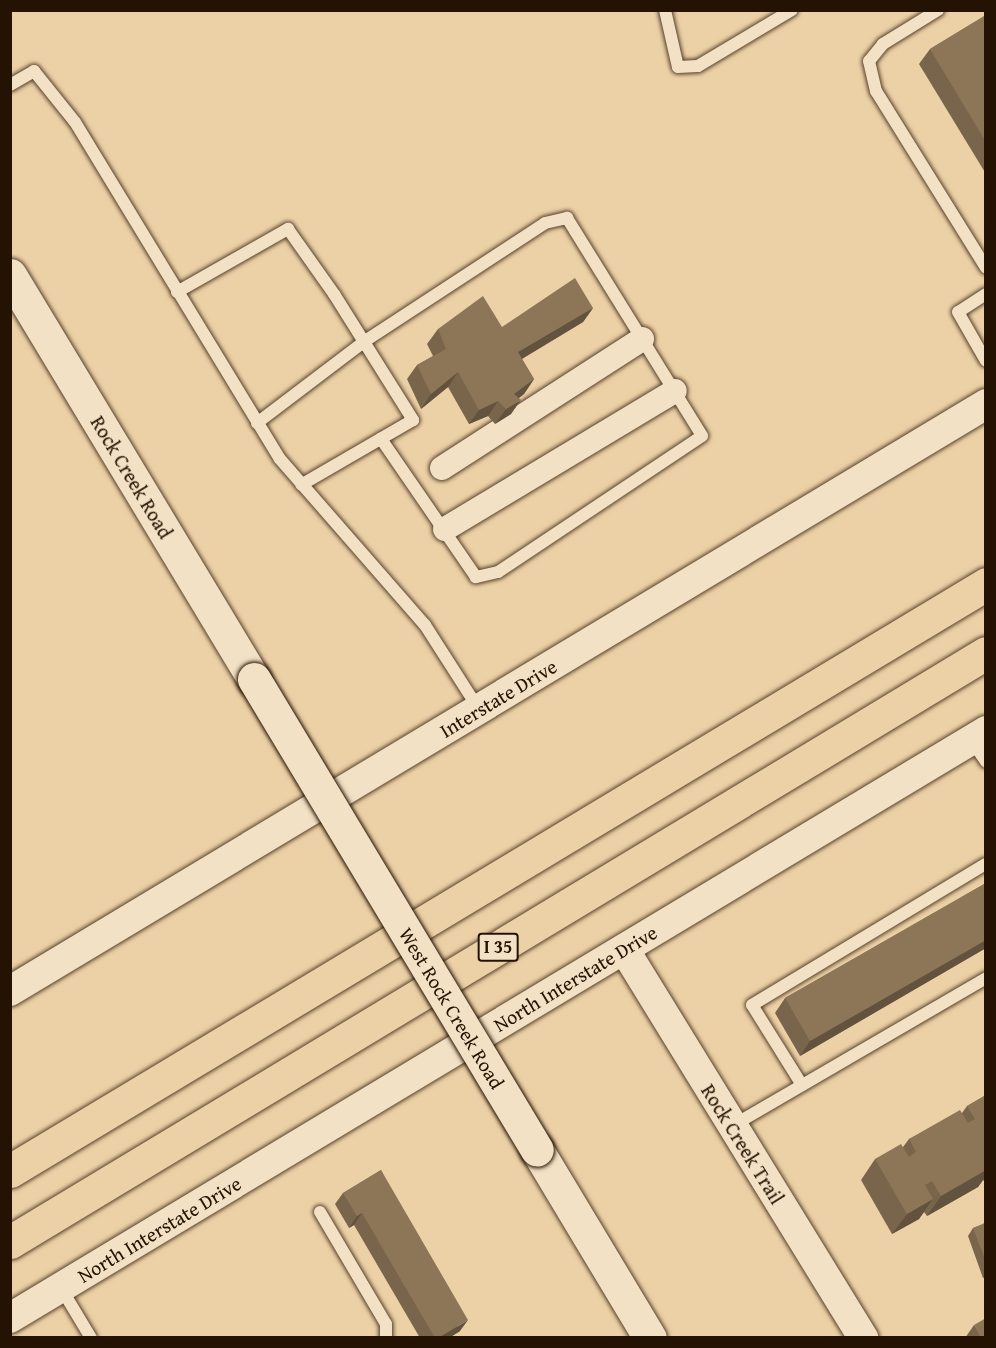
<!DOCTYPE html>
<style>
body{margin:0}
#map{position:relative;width:996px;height:1348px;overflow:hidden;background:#edd1a6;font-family:"Gentium Book Plus",serif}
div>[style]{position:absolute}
.roads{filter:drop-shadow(0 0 2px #56422c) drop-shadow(0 0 2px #56422c)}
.service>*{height:12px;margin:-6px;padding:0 6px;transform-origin:6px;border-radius:6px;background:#f3e1c5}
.minor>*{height:24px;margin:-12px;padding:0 12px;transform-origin:12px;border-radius:12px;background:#f3e1c5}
.tertiary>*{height:30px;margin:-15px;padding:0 15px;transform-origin:15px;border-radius:15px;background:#f3e1c5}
.secondary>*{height:33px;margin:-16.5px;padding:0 16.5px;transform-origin:16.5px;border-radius:16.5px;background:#f3e1c5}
.motorway>*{height:33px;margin:-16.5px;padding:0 16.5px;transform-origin:16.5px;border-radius:16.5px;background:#edd1a6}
.bridges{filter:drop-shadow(0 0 2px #241303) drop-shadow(0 0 2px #241303)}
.secondary-bridge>*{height:33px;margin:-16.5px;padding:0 16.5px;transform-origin:16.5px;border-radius:16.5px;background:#f3e1c5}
.wall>*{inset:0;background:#79654c}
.shaded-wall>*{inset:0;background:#63533e}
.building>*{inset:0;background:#8d7658}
span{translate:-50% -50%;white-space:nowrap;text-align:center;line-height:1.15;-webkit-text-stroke:4.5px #f3e1c5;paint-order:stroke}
.shield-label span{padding:2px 4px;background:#f3e1c5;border:2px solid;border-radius:4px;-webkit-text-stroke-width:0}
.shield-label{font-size:18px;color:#241303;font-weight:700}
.street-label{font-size:20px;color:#241303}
.frame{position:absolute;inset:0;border:12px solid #241303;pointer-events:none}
</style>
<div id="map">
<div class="roads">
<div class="service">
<i style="left:665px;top:10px;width:58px;rotate:77.2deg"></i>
<i style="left:678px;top:67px;width:20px;rotate:-3deg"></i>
<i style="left:698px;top:66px;width:109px;rotate:-30.8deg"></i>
<i style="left:938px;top:10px;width:65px;rotate:148.3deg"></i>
<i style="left:883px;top:44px;width:22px;rotate:129deg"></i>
<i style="left:869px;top:61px;width:31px;rotate:77deg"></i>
<i style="left:876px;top:91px;width:208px;rotate:58.1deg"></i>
<i style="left:10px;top:85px;width:28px;rotate:-30deg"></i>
<i style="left:34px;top:71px;width:65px;rotate:51.2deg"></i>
<i style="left:75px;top:122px;width:394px;rotate:58.7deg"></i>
<i style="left:280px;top:459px;width:220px;rotate:48.9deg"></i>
<i style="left:425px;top:625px;width:98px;rotate:57.4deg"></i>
<i style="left:177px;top:292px;width:128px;rotate:-29.6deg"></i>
<i style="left:288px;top:229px;width:80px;rotate:54.7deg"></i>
<i style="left:334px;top:294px;width:149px;rotate:57.9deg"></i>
<i style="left:413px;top:420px;width:129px;rotate:149.9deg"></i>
<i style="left:986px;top:294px;width:33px;rotate:147deg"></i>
<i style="left:958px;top:312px;width:56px;rotate:60.3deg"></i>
<i style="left:257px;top:423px;width:136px;rotate:-37.2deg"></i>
<i style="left:365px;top:341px;width:215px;rotate:-33.2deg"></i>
<i style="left:545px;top:223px;width:23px;rotate:-13deg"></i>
<i style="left:567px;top:218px;width:256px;rotate:58.2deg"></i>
<i style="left:702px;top:436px;width:245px;rotate:146.3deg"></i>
<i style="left:498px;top:572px;width:23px;rotate:167deg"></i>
<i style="left:476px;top:577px;width:168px;rotate:-124.5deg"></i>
<i style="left:972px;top:741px;width:25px;rotate:56deg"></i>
<i style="left:802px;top:1085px;width:94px;rotate:-122deg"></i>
<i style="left:752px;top:1005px;width:273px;rotate:-31.1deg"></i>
<i style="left:732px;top:1126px;width:294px;rotate:-30.2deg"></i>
<i style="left:320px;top:1212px;width:130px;rotate:59.5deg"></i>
<i style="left:386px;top:1324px;width:14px;rotate:90deg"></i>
<i style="left:61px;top:1288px;width:58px;rotate:59deg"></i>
</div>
<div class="minor">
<i style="left:442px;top:468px;width:238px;rotate:-32.8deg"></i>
<i style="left:445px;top:529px;width:268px;rotate:-31deg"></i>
</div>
<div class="tertiary">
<i style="left:624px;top:949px;width:457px;rotate:58.4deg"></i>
<i style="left:10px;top:991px;width:1139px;rotate:-31.02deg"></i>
<i style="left:10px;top:1318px;width:1139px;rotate:-31.02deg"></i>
</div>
<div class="secondary">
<i style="left:10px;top:275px;width:472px;rotate:58.9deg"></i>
<i style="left:537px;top:1150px;width:219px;rotate:59deg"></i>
</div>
<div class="motorway">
<i style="left:10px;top:1171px;width:1139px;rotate:-31.02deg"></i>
<i style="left:10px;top:1242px;width:1140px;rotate:-31.11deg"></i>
</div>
</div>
<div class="bridges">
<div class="secondary-bridge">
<i style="left:254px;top:679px;width:549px;rotate:59deg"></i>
</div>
</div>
<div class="wall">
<i style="clip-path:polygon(986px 15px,986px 174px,919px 64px,930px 49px)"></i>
<i style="clip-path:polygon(593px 308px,583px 322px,522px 359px,534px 379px,524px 394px,519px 398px,511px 414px,495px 424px,488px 416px,469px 424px,448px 387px,421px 409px,407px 379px,417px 365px,433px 356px,427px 344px,438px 329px,502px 327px)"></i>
<i style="clip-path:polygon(986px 883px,986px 948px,800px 1056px,775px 1013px,785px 998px)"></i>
<i style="clip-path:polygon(986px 1095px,986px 1182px,985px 1182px,983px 1180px,978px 1187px,927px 1216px,924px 1212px,919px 1219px,892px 1234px,861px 1180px,875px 1159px,903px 1147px,909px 1139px,962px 1113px,967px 1106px)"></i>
<i style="clip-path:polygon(381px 1170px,460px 1331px,449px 1338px,420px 1338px,354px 1225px,349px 1228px,335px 1204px,343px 1193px)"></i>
<i style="clip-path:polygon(986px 1221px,986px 1277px,983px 1278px,968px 1236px,973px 1228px,983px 1224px)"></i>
<i style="clip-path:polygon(974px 1325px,986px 1338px,965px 1338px)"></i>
</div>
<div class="shaded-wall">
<i style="clip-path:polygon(593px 308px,583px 322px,508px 367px,518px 352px)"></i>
<i style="clip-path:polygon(458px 372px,448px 387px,421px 409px,431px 394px)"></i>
<i style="clip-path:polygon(534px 379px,524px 394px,504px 409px,514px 394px)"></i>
<i style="clip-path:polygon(521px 400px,511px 414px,495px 424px,506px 409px)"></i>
<i style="clip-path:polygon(498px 401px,488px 416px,469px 424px,479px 410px)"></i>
<i style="clip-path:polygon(986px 940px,986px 948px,800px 1056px,810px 1041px)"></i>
<i style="clip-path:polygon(986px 1170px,986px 1176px,978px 1187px,927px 1216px,941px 1196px)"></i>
<i style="clip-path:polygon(933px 1199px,919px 1219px,892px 1234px,907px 1214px)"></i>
<i style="clip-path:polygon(362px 1213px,354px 1225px,349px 1228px,357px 1216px)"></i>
<i style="clip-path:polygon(468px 1320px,460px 1331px,449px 1338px,438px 1338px)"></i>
</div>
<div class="building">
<i style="clip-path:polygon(986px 15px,986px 142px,930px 49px)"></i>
<i style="clip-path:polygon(575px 278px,593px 308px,518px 352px,534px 379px,514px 394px,521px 400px,506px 409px,498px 401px,479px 410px,458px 372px,431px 394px,417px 365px,446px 349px,438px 329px,483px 296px,502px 327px)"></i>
<i style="clip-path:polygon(986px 883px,986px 940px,810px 1041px,785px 998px)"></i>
<i style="clip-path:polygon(986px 1095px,986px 1151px,984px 1151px,986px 1153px,986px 1170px,941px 1196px,932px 1181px,925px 1185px,933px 1199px,907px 1214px,875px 1159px,901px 1144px,909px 1157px,916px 1152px,909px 1139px,960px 1110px,968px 1123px,975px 1119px,967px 1106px)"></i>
<i style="clip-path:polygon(381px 1170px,468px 1320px,438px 1338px,435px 1338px,362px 1213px,357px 1216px,343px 1193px)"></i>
<i style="clip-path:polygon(986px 1223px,986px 1262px,973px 1228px)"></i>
<i style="clip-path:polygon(986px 1318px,986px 1338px,981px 1338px,974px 1325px)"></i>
</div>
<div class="shield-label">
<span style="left:498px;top:947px">I 35</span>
</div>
<div class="street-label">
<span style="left:132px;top:477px;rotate:59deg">Rock Creek Road</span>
<span style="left:498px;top:698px;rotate:-31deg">Interstate Drive</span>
<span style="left:575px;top:978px;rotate:-31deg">North Interstate Drive</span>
<span style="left:452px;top:1008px;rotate:59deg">West Rock Creek Road</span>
<span style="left:743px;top:1144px;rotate:58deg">Rock Creek Trail</span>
<span style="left:159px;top:1229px;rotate:-31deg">North Interstate Drive</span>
</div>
<div class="frame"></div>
</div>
